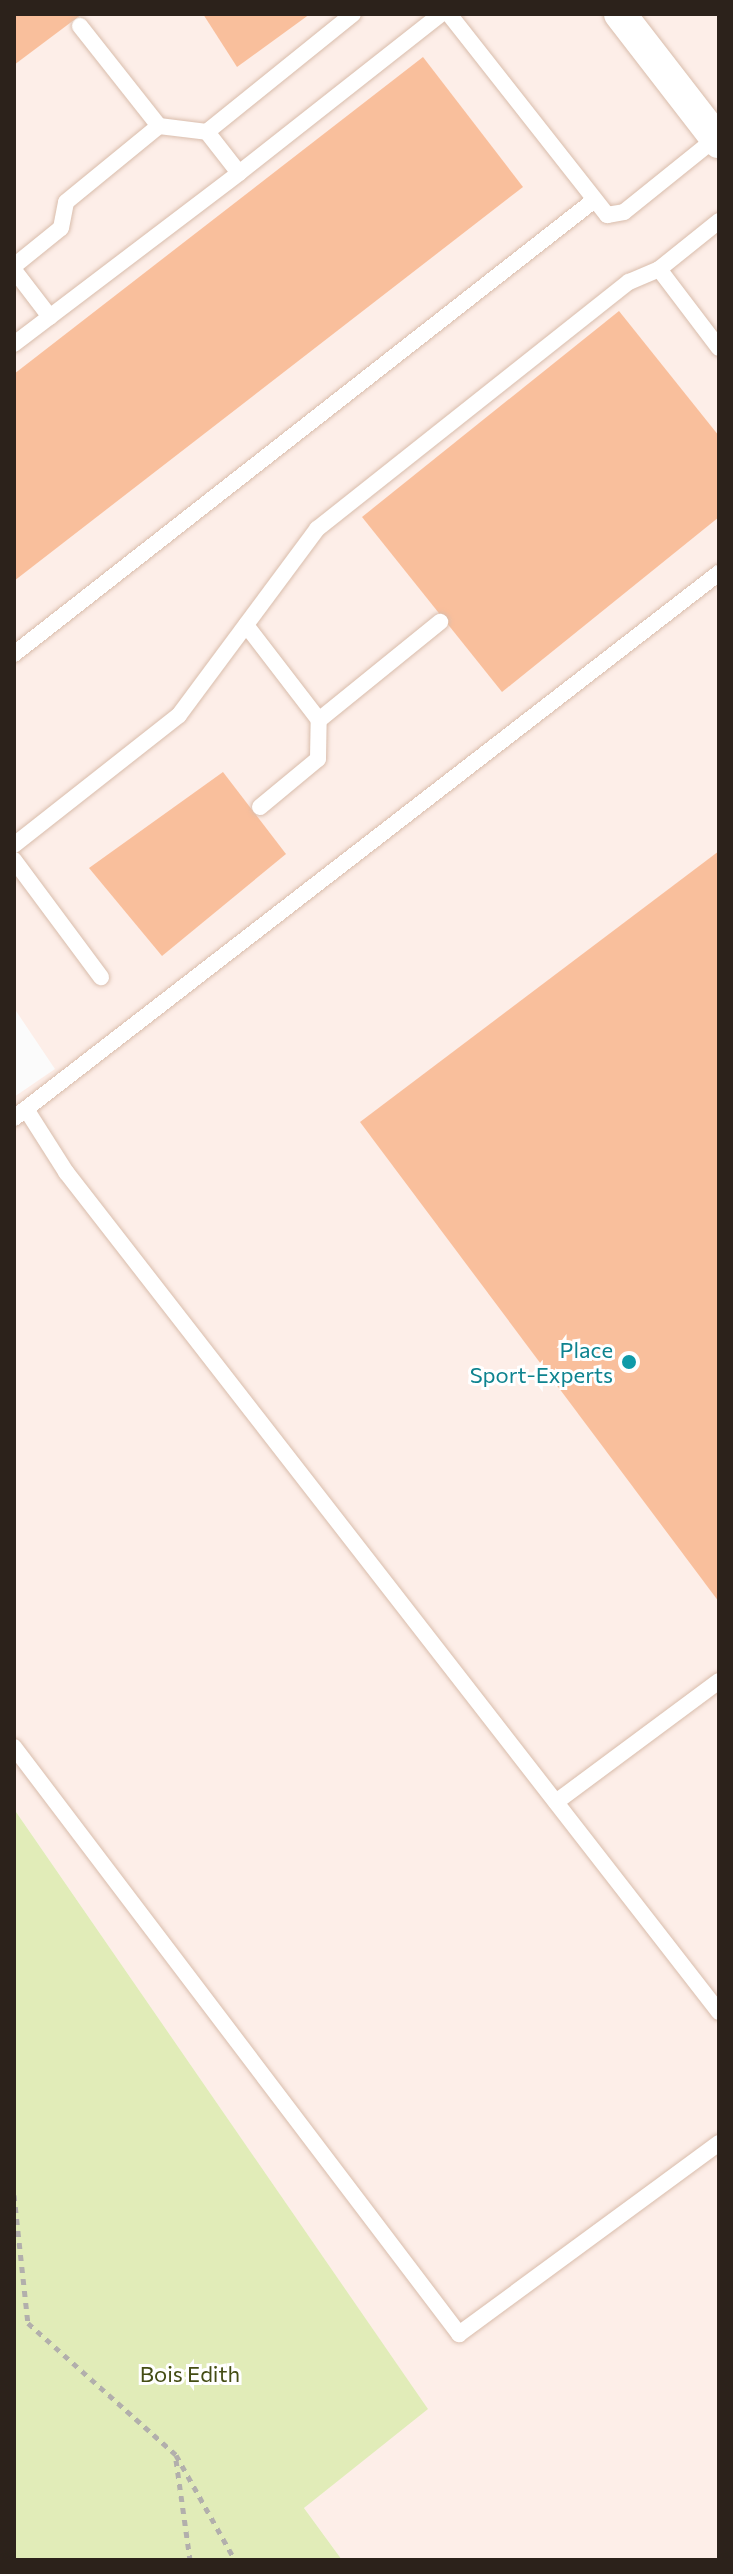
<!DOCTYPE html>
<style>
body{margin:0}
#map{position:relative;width:733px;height:2574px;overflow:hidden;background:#fbfbfb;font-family:Commissioner,sans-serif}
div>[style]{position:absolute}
.industrial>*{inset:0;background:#fdeee8}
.green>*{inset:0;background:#e1ecb8}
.building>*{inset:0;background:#f9bf9c}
.path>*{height:5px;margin-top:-2.5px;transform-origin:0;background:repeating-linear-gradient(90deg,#b2afac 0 6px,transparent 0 12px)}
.roads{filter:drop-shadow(0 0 2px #d9bdac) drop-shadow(0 0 2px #d9bdac)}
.lane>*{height:16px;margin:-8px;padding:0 8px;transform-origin:8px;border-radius:8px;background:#fff}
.street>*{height:32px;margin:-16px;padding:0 16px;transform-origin:16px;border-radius:16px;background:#fff}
.dots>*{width:22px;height:22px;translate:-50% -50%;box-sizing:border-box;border:4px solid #fff;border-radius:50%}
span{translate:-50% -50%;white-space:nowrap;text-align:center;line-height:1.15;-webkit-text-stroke:6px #fff;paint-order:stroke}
.culture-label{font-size:22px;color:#0d838f}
.right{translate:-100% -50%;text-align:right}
.park-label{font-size:22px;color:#444d14}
.frame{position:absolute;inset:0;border:16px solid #2c221b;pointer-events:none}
</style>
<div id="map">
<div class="industrial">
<i style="clip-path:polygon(14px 14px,719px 14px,719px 2560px,342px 2560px,304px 2508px,427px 2408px,14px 1809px,14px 1097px,55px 1069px,14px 1008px)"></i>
</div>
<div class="green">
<i style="clip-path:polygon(14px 1809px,428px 2409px,304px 2508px,342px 2560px,14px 2560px)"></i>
</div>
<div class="building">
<i style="clip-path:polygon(14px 14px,82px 14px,14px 65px)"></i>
<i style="clip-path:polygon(203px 14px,310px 14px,237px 67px)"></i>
<i style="clip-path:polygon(423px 57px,523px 187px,14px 581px,14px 374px)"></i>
<i style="clip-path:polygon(619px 311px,719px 436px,719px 517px,502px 692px,362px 517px)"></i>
<i style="clip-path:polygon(223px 772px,286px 854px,162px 956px,89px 868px)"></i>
<i style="clip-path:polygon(719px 851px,719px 1602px,360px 1122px)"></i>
</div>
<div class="path">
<i style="left:14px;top:2195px;width:129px;rotate:83.8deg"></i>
<i style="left:28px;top:2323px;width:198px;rotate:41.7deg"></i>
<i style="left:176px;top:2455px;width:120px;rotate:60.7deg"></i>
<i style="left:176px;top:2460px;width:101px;rotate:82deg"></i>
</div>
<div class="roads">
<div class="lane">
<i style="left:353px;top:14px;width:188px;rotate:141.1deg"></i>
<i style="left:207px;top:132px;width:52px;rotate:52deg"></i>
<i style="left:239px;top:173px;width:257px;rotate:-38.2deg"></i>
<i style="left:449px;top:14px;width:256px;rotate:51.8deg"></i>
<i style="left:607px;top:215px;width:17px;rotate:-10deg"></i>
<i style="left:624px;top:212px;width:118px;rotate:-38.8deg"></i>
<i style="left:80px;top:26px;width:127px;rotate:51.7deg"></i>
<i style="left:719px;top:221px;width:77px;rotate:141.3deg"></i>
<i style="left:659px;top:269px;width:99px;rotate:52.8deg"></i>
<i style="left:14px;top:266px;width:60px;rotate:-39deg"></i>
<i style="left:61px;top:228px;width:26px;rotate:-79deg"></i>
<i style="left:66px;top:202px;width:120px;rotate:-39.3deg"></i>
<i style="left:159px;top:126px;width:48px;rotate:7.1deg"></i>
<i style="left:14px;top:270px;width:59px;rotate:52.5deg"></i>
<i style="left:14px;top:344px;width:283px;rotate:-37.2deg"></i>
<i style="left:246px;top:625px;width:120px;rotate:52.5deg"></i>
<i style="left:319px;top:720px;width:156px;rotate:-39deg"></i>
<i style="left:14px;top:654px;width:734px;rotate:-38.03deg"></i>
<i style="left:260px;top:807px;width:75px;rotate:-39.6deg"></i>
<i style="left:318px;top:759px;width:39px;rotate:-89deg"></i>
<i style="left:14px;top:845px;width:210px;rotate:-38.2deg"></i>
<i style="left:179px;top:715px;width:232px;rotate:-53.4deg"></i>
<i style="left:317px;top:529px;width:398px;rotate:-38.4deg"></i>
<i style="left:629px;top:282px;width:33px;rotate:-23deg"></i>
<i style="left:14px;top:860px;width:146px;rotate:53.4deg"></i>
<i style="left:26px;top:1109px;width:75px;rotate:57.6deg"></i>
<i style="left:66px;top:1172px;width:1064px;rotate:52.14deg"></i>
<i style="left:14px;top:1118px;width:891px;rotate:-37.71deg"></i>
<i style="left:14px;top:1747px;width:737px;rotate:52.83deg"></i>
<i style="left:459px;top:2334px;width:323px;rotate:-36.3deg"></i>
<i style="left:556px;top:1802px;width:203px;rotate:-36.6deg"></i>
</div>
<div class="street">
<i style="left:620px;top:14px;width:162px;rotate:52.3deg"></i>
</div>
</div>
<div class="dots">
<i style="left:629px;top:1362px;background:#0f9aa8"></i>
</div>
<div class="culture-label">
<span class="right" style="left:613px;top:1362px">Place<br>Sport-Experts</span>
</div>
<div class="park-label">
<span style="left:190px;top:2374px">Bois Edith</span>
</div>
<div class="frame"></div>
</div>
